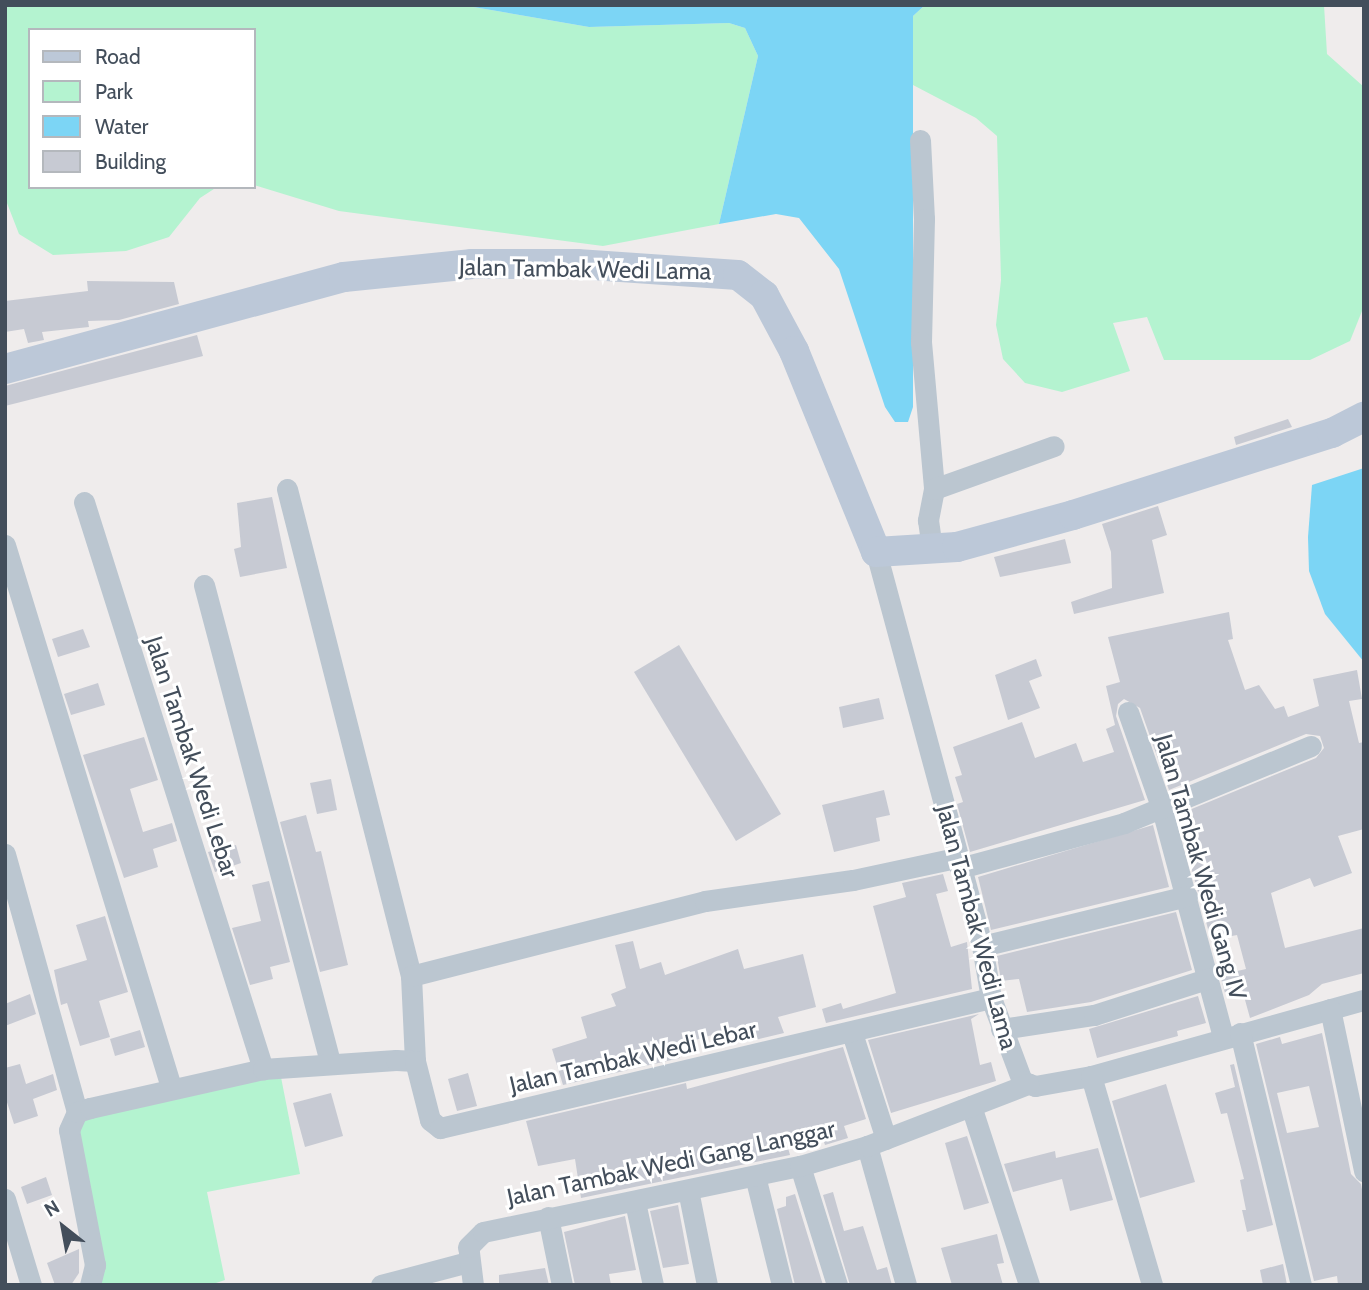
<!DOCTYPE html>
<style>
body{margin:0}
#map{position:relative;width:1369px;height:1290px;overflow:hidden;background:#efecec;font-family:Cabin,sans-serif}
div>[style]{position:absolute}
.green>*{inset:0;background:#b4f3d0}
.water>*{inset:0;background:#7cd5f5}
.building>*{inset:0;background:#c7cad3}
.street>*{height:21px;margin:-10.5px;padding:0 10.5px;transform-origin:10.5px;border-radius:10.5px;background:#bbc6d0}
.secondary>*{height:30px;margin:-15px;padding:0 15px;transform-origin:15px;border-radius:15px;background:#bcc8d8}
span{translate:-50% -50%;white-space:nowrap;text-align:center;line-height:1.15;-webkit-text-stroke:6px #fff;paint-order:stroke}
.street-label{font-size:24px;color:#434e5b}
.frame{position:absolute;inset:0;border:7px solid #434e5b;pointer-events:none}
.legend{position:absolute;left:28px;top:28px;width:228px;height:161px;box-sizing:border-box;background:#fff;border:2px solid #b4b8bd;margin:0;padding:9px 12px;list-style:none;font-size:21px;color:#434e5b}
.legend li{display:flex;align-items:center;gap:14px;height:35px}
.legend b{width:35px;border:2px solid #b4b8bd}
.north{position:absolute;left:28px;top:1192px;width:70px;height:70px;-webkit-text-stroke:5px #fff;paint-order:stroke;rotate:329deg;font-size:19px;font-weight:700;line-height:28px;text-align:center;color:#434e5b}
.north::after{content:'';display:block;margin:auto;width:24px;height:32px;background:#434e5b;clip-path:polygon(50% 0,100% 100%,50% 72%,0 100%)}
</style>
<div id="map">
<div class="green">
<i style="clip-path:polygon(5px 5px,462px 5px,589px 27px,729px 23px,745px 28px,758px 56px,719px 224px,603px 246px,339px 211px,254px 185px,254px 30px,30px 30px,30px 187px,217px 187px,200px 198px,169px 237px,126px 251px,53px 255px,19px 234px,5px 198px)"></i>
<i style="clip-path:polygon(925px 5px,1324px 5px,1327px 54px,1364px 87px,1364px 306px,1350px 341px,1310px 360px,1164px 360px,1147px 317px,1113px 323px,1130px 371px,1062px 392px,1025px 383px,1003px 359px,996px 325px,1001px 280px,997px 136px,976px 118px,913px 85px,913px 16px)"></i>
<i style="clip-path:polygon(279px 1067px,300px 1174px,207px 1192px,225px 1280px,210px 1285px,95px 1285px,70px 1122px)"></i>
</div>
<div class="water">
<i style="clip-path:polygon(462px 5px,925px 5px,913px 16px,913px 407px,908px 422px,895px 422px,885px 407px,839px 269px,799px 218px,776px 214px,719px 224px,758px 56px,745px 28px,729px 23px,589px 27px)"></i>
<i style="clip-path:polygon(1364px 468px,1364px 662px,1325px 614px,1309px 571px,1308px 537px,1312px 485px)"></i>
</div>
<div class="building">
<i style="clip-path:polygon(87px 281px,174px 282px,179px 304px,119px 320px,88px 321px,89px 327px,42px 332px,44px 340px,28px 343px,24px 329px,5px 332px,5px 301px,88px 291px)"></i>
<i style="clip-path:polygon(197px 335px,203px 356px,5px 406px,5px 386px)"></i>
<i style="clip-path:polygon(1288px 419px,1292px 427px,1236px 445px,1234px 437px)"></i>
<i style="clip-path:polygon(272px 497px,287px 568px,240px 577px,234px 549px,241px 547px,237px 503px)"></i>
<i style="clip-path:polygon(1158px 506px,1167px 535px,1152px 540px,1164px 593px,1074px 614px,1071px 602px,1112px 588px,1111px 552px,1102px 524px)"></i>
<i style="clip-path:polygon(1065px 539px,1071px 563px,1000px 577px,994px 557px)"></i>
<i style="clip-path:polygon(1229px 612px,1233px 639px,1228px 640px,1245px 690px,1259px 685px,1275px 709px,1284px 706px,1288px 717px,1319px 706px,1313px 679px,1357px 670px,1362px 699px,1349px 701px,1359px 743px,1364px 742px,1364px 829px,1338px 836px,1352px 873px,1314px 887px,1310px 878px,1271px 893px,1285px 948px,1364px 928px,1364px 973px,1322px 984px,1309px 995px,1250px 1018px,1242px 989px,1225px 993px,1220px 975px,1246px 969px,1237px 935px,1211px 940px,1177px 815px,1316px 758px,1324px 748px,1320px 736px,1306px 734px,1169px 790px,1140px 708px,1124px 699px,1118px 704px,1116px 716px,1145px 800px,970px 852px,957px 804px,963px 802px,955px 777px,962px 775px,953px 747px,1022px 722px,1035px 758px,1076px 743px,1083px 762px,1114px 752px,1106px 729px,1115px 725px,1106px 686px,1120px 682px,1108px 637px)"></i>
<i style="clip-path:polygon(83px 629px,90px 647px,58px 657px,52px 639px)"></i>
<i style="clip-path:polygon(679px 645px,781px 814px,736px 841px,634px 672px)"></i>
<i style="clip-path:polygon(1036px 659px,1042px 676px,1029px 681px,1040px 708px,1008px 720px,995px 675px)"></i>
<i style="clip-path:polygon(98px 683px,105px 705px,71px 715px,64px 694px)"></i>
<i style="clip-path:polygon(879px 698px,884px 719px,843px 728px,839px 707px)"></i>
<i style="clip-path:polygon(144px 737px,158px 780px,130px 789px,143px 832px,172px 823px,177px 841px,153px 849px,158px 867px,124px 878px,83px 755px)"></i>
<i style="clip-path:polygon(331px 779px,337px 810px,317px 814px,310px 783px)"></i>
<i style="clip-path:polygon(884px 790px,890px 815px,876px 818px,880px 841px,834px 852px,822px 805px)"></i>
<i style="clip-path:polygon(306px 815px,316px 852px,321px 851px,348px 965px,320px 972px,280px 822px)"></i>
<i style="clip-path:polygon(1153px 825px,1169px 887px,991px 930px,978px 877px)"></i>
<i style="clip-path:polygon(236px 845px,241px 863px,215px 872px,208px 852px)"></i>
<i style="clip-path:polygon(943px 874px,948px 891px,936px 894px,951px 947px,967px 942px,972px 989px,826px 1023px,822px 1009px,841px 1003px,843px 1009px,896px 993px,873px 906px,906px 897px,902px 883px)"></i>
<i style="clip-path:polygon(269px 881px,290px 962px,270px 967px,273px 979px,250px 985px,232px 928px,261px 921px,252px 885px)"></i>
<i style="clip-path:polygon(1176px 912px,1192px 970px,1091px 1002px,1027px 1012px,1019px 979px,1001px 981px,997px 956px)"></i>
<i style="clip-path:polygon(105px 916px,128px 992px,99px 1001px,110px 1037px,80px 1046px,67px 1003px,61px 1005px,54px 970px,87px 960px,76px 925px)"></i>
<i style="clip-path:polygon(633px 941px,640px 969px,661px 962px,665px 975px,738px 949px,744px 969px,803px 954px,816px 1007px,778px 1017px,784px 1033px,747px 1042px,742px 1026px,692px 1041px,677px 1049px,680px 1058px,563px 1085px,552px 1049px,587px 1038px,581px 1017px,616px 1006px,611px 994px,626px 988px,615px 945px)"></i>
<i style="clip-path:polygon(30px 994px,36px 1014px,5px 1026px,5px 1004px)"></i>
<i style="clip-path:polygon(1198px 996px,1206px 1023px,1177px 1031px,1178px 1036px,1097px 1058px,1089px 1029px)"></i>
<i style="clip-path:polygon(979px 1014px,971px 1019px,980px 1065px,991px 1062px,996px 1081px,891px 1113px,868px 1040px)"></i>
<i style="clip-path:polygon(140px 1030px,145px 1047px,115px 1056px,110px 1039px)"></i>
<i style="clip-path:polygon(evenodd,1322px 1033px,1351px 1174px,1361px 1184px,1364px 1200px,1364px 1285px,1338px 1285px,1337px 1276px,1314px 1281px,1256px 1044px,1280px 1037px,1282px 1044px,1322px 1033px,1309px 1086px,1319px 1127px,1287px 1133px,1277px 1093px,1309px 1086px)"></i>
<i style="clip-path:polygon(843px 1047px,866px 1119px,844px 1126px,848px 1138px,825px 1145px,821px 1133px,786px 1141px,790px 1155px,581px 1198px,575px 1159px,538px 1166px,526px 1121px,686px 1083px,687px 1089px)"></i>
<i style="clip-path:polygon(20px 1064px,26px 1084px,53px 1074px,57px 1090px,33px 1099px,38px 1116px,14px 1124px,5px 1096px,5px 1068px)"></i>
<i style="clip-path:polygon(1234px 1064px,1273px 1225px,1247px 1232px,1242px 1210px,1246px 1210px,1240px 1180px,1244px 1179px,1227px 1113px,1221px 1114px,1215px 1093px,1235px 1087px,1230px 1065px)"></i>
<i style="clip-path:polygon(468px 1073px,477px 1106px,457px 1111px,448px 1079px)"></i>
<i style="clip-path:polygon(1166px 1084px,1195px 1182px,1140px 1198px,1112px 1101px)"></i>
<i style="clip-path:polygon(331px 1093px,343px 1136px,305px 1147px,293px 1103px)"></i>
<i style="clip-path:polygon(967px 1136px,989px 1203px,964px 1210px,945px 1143px)"></i>
<i style="clip-path:polygon(1098px 1148px,1113px 1200px,1070px 1211px,1062px 1179px,1013px 1192px,1004px 1164px,1055px 1151px,1056px 1158px)"></i>
<i style="clip-path:polygon(46px 1177px,52px 1195px,27px 1204px,21px 1187px)"></i>
<i style="clip-path:polygon(833px 1192px,844px 1231px,863px 1226px,877px 1270px,887px 1267px,892px 1285px,850px 1285px,823px 1195px)"></i>
<i style="clip-path:polygon(795px 1194px,823px 1285px,795px 1285px,777px 1209px,786px 1206px,786px 1197px)"></i>
<i style="clip-path:polygon(678px 1205px,689px 1264px,663px 1268px,650px 1211px)"></i>
<i style="clip-path:polygon(625px 1216px,636px 1270px,609px 1274px,611px 1285px,575px 1285px,564px 1232px)"></i>
<i style="clip-path:polygon(997px 1234px,1004px 1263px,997px 1264px,1003px 1285px,952px 1285px,941px 1248px)"></i>
<i style="clip-path:polygon(79px 1249px,79px 1273px,71px 1285px,55px 1285px,47px 1263px)"></i>
<i style="clip-path:polygon(1283px 1264px,1287px 1285px,1263px 1285px,1260px 1270px)"></i>
<i style="clip-path:polygon(545px 1268px,549px 1285px,499px 1285px,499px 1275px)"></i>
</div>
<div class="street">
<i style="left:920px;top:140px;width:79px;rotate:87.1deg"></i>
<i style="left:924px;top:219px;width:123px;rotate:91.4deg"></i>
<i style="left:921px;top:342px;width:148px;rotate:84.9deg"></i>
<i style="left:934px;top:489px;width:32px;rotate:101deg"></i>
<i style="left:928px;top:520px;width:30px;rotate:82deg"></i>
<i style="left:287px;top:489px;width:503px;rotate:75.71deg"></i>
<i style="left:411px;top:976px;width:85px;rotate:87.3deg"></i>
<i style="left:934px;top:489px;width:127px;rotate:-19.7deg"></i>
<i style="left:84px;top:502px;width:595px;rotate:72.48deg"></i>
<i style="left:5px;top:545px;width:567px;rotate:72.97deg"></i>
<i style="left:876px;top:552px;width:408px;rotate:74.9deg"></i>
<i style="left:982px;top:946px;width:53px;rotate:80.2deg"></i>
<i style="left:991px;top:998px;width:89px;rotate:69.5deg"></i>
<i style="left:1022px;top:1081px;width:14px;rotate:21deg"></i>
<i style="left:1035px;top:1086px;width:57px;rotate:-10.1deg"></i>
<i style="left:1091px;top:1076px;width:283px;rotate:-15.6deg"></i>
<i style="left:204px;top:585px;width:493px;rotate:75.2deg"></i>
<i style="left:1128px;top:712px;width:103px;rotate:70.7deg"></i>
<i style="left:1162px;top:809px;width:236px;rotate:75deg"></i>
<i style="left:5px;top:854px;width:268px;rotate:74.4deg"></i>
<i style="left:960px;top:868px;width:170px;rotate:-15.3deg"></i>
<i style="left:1124px;top:823px;width:202px;rotate:-22.4deg"></i>
<i style="left:982px;top:946px;width:211px;rotate:-13.7deg"></i>
<i style="left:411px;top:976px;width:303px;rotate:-14.3deg"></i>
<i style="left:705px;top:901px;width:149px;rotate:-8.1deg"></i>
<i style="left:853px;top:880px;width:105px;rotate:-12.1deg"></i>
<i style="left:1330px;top:1009px;width:166px;rotate:78.1deg"></i>
<i style="left:1001px;top:1029px;width:94px;rotate:-8.6deg"></i>
<i style="left:1094px;top:1015px;width:119px;rotate:-17.7deg"></i>
<i style="left:852px;top:1033px;width:111px;rotate:72.2deg"></i>
<i style="left:1240px;top:1033px;width:259px;rotate:76.4deg"></i>
<i style="left:1091px;top:1076px;width:218px;rotate:73.7deg"></i>
<i style="left:971px;top:1106px;width:188px;rotate:72deg"></i>
<i style="left:867px;top:1146px;width:144px;rotate:74.3deg"></i>
<i style="left:800px;top:1166px;width:125px;rotate:72.7deg"></i>
<i style="left:755px;top:1176px;width:112px;rotate:76.1deg"></i>
<i style="left:688px;top:1190px;width:97px;rotate:78.7deg"></i>
<i style="left:5px;top:1199px;width:90px;rotate:73.2deg"></i>
<i style="left:635px;top:1202px;width:85px;rotate:77.8deg"></i>
<i style="left:548px;top:1217px;width:69px;rotate:78.4deg"></i>
<i style="left:90px;top:1285px;width:21px;rotate:-76deg"></i>
<i style="left:95px;top:1265px;width:137px;rotate:-100.9deg"></i>
<i style="left:69px;top:1130px;width:20px;rotate:-66deg"></i>
<i style="left:77px;top:1112px;width:14px;rotate:-17deg"></i>
<i style="left:90px;top:1108px;width:177px;rotate:-12.7deg"></i>
<i style="left:263px;top:1069px;width:133px;rotate:-3.9deg"></i>
<i style="left:396px;top:1060px;width:19px;rotate:3deg"></i>
<i style="left:415px;top:1061px;width:61px;rotate:75.7deg"></i>
<i style="left:430px;top:1120px;width:13px;rotate:39deg"></i>
<i style="left:440px;top:1128px;width:566px;rotate:-13.28deg"></i>
<i style="left:381px;top:1285px;width:90px;rotate:-14.8deg"></i>
<i style="left:473px;top:1285px;width:38px;rotate:-97deg"></i>
<i style="left:468px;top:1247px;width:21px;rotate:-45deg"></i>
<i style="left:483px;top:1232px;width:324px;rotate:-11.8deg"></i>
<i style="left:800px;top:1166px;width:70px;rotate:-16.6deg"></i>
<i style="left:867px;top:1146px;width:173px;rotate:-21.1deg"></i>
</div>
<div class="secondary">
<i style="left:5px;top:369px;width:351px;rotate:-15.2deg"></i>
<i style="left:344px;top:277px;width:129px;rotate:-5.8deg"></i>
<i style="left:472px;top:264px;width:105px"></i>
<i style="left:577px;top:264px;width:161px;rotate:3.9deg"></i>
<i style="left:738px;top:275px;width:33px;rotate:38deg"></i>
<i style="left:764px;top:295px;width:64px;rotate:61.8deg"></i>
<i style="left:794px;top:351px;width:217px;rotate:67.8deg"></i>
<i style="left:876px;top:552px;width:81px;rotate:-3.5deg"></i>
<i style="left:957px;top:547px;width:120px;rotate:-15.4deg"></i>
<i style="left:1073px;top:515px;width:272px;rotate:-17.6deg"></i>
<i style="left:1332px;top:433px;width:36px;rotate:-27deg"></i>
</div>
<div class="street-label">
<span style="left:585px;top:269px;rotate:1deg">Jalan Tambak Wedi Lama</span>
<span style="left:192px;top:757px;rotate:72deg">Jalan Tambak Wedi Lebar</span>
<span style="left:1201px;top:867px;rotate:74deg">Jalan Tambak Wedi Gang IV</span>
<span style="left:977px;top:927px;rotate:75deg">Jalan Tambak Wedi Lama</span>
<span style="left:633px;top:1057px;rotate:-13deg">Jalan Tambak Wedi Lebar</span>
<span style="left:671px;top:1163px;rotate:-12deg">Jalan Tambak Wedi Gang Langgar</span>
</div>
<div class="frame"></div>
<ul class="legend">
<li><b style="height:9px;background:#bcc8d8"></b>Road</li>
<li><b style="height:19px;background:#b4f3d0"></b>Park</li>
<li><b style="height:19px;background:#7cd5f5"></b>Water</li>
<li><b style="height:19px;background:#c7cad3"></b>Building</li>
</ul>
<div class="north">N</div>
</div>
